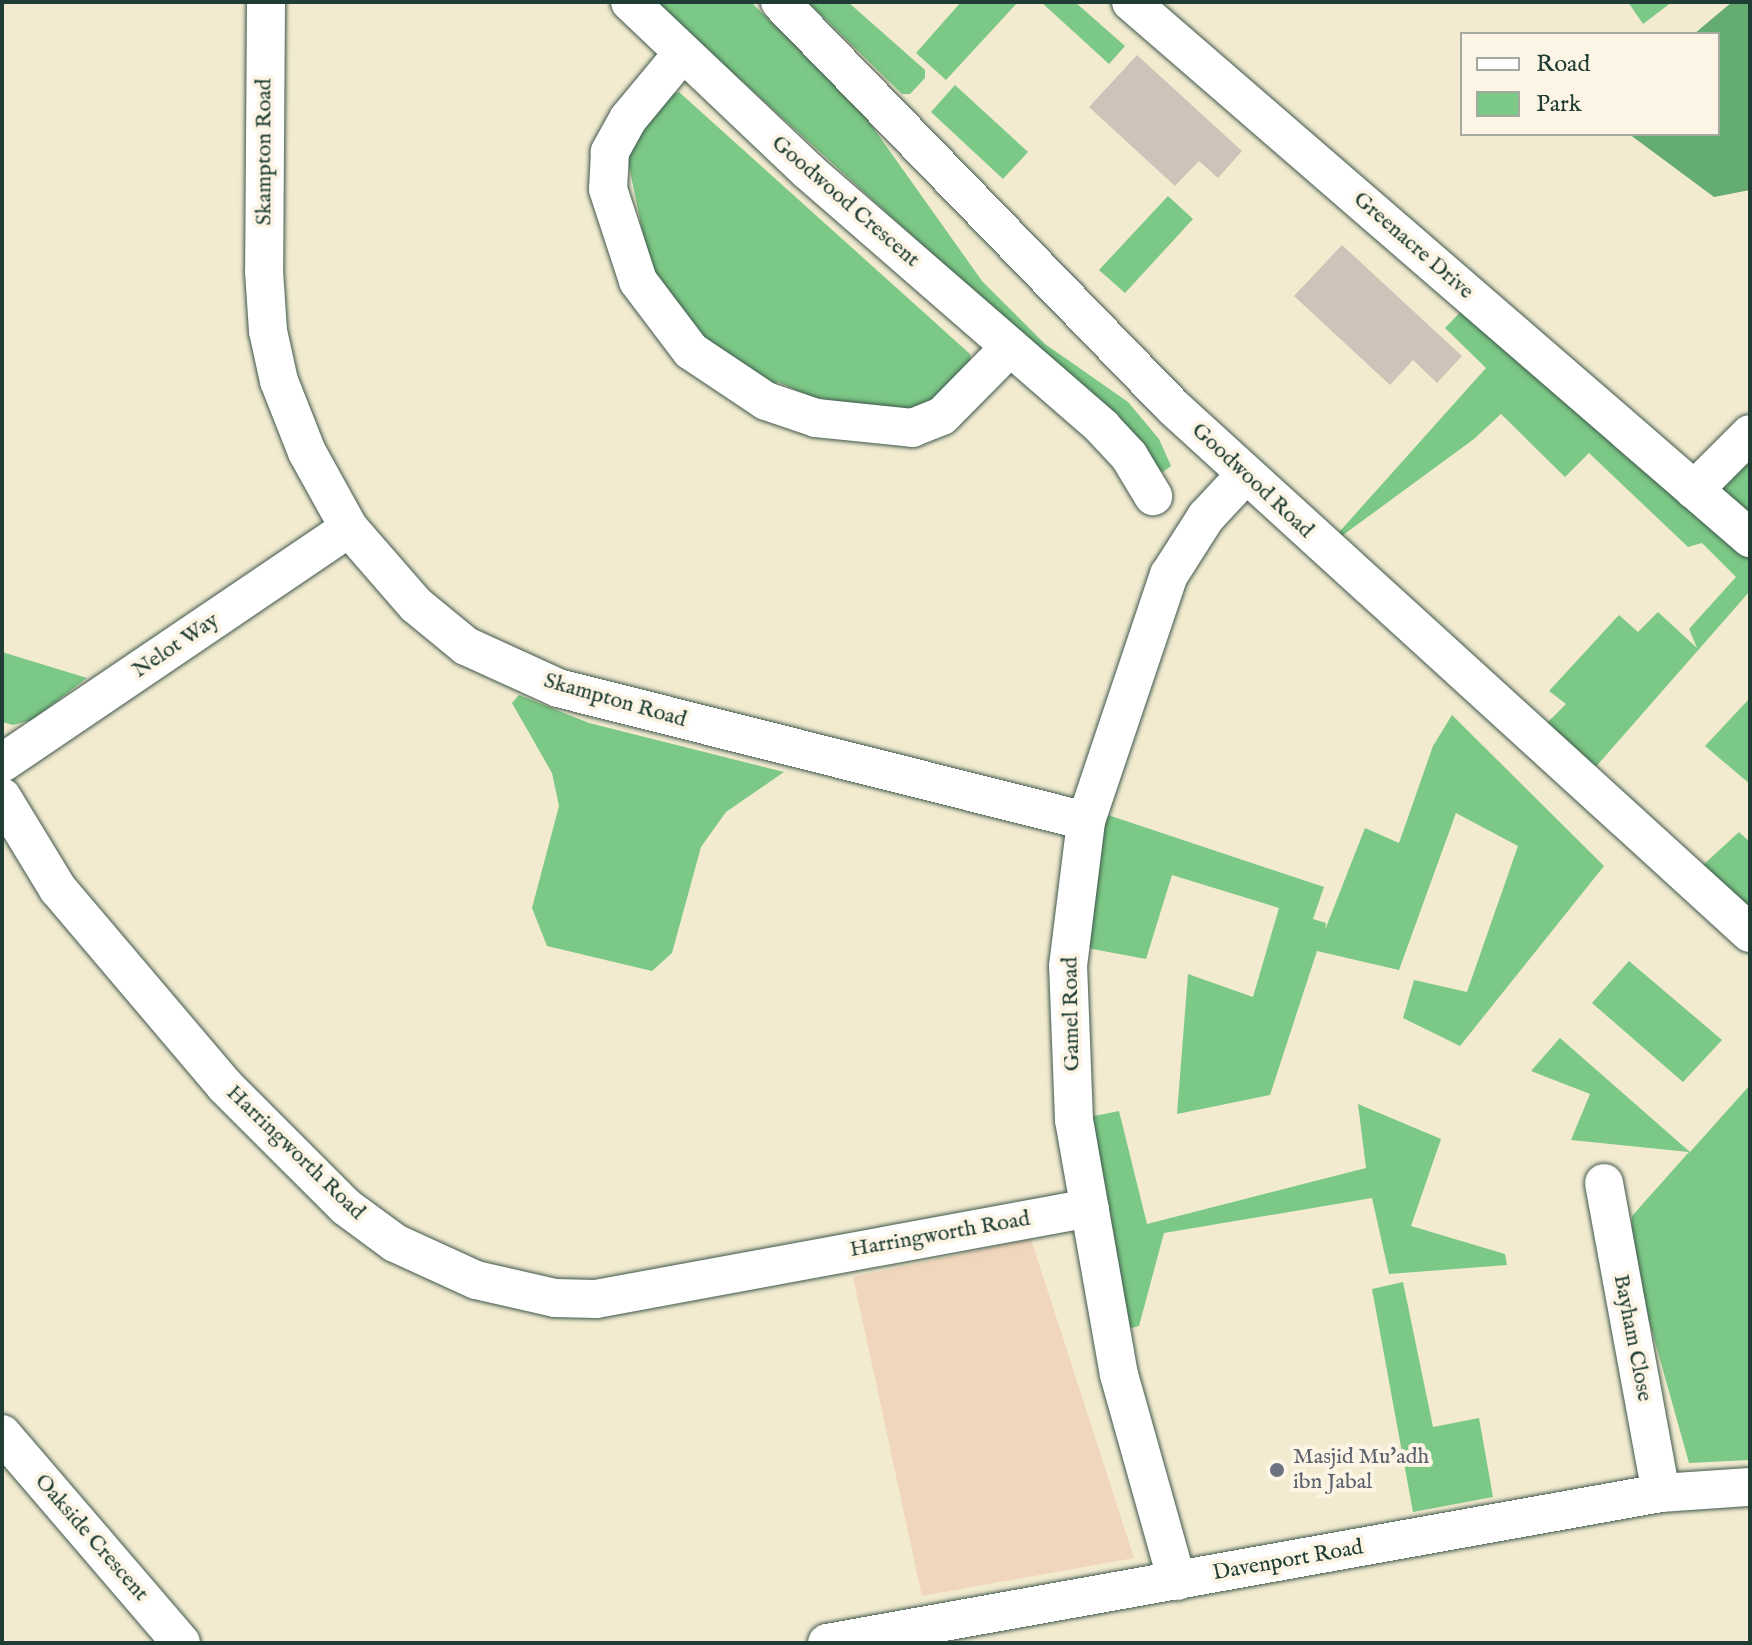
<!DOCTYPE html>
<style>
body{margin:0}
#map{position:relative;width:1752px;height:1645px;overflow:hidden;background:#f2ebd0;font-family:"IM FELL English",serif}
div>[style]{position:absolute}
.built>*{inset:0;background:#f0d6bc}
.industrial>*{inset:0;background:#cec2b9}
.green>*{inset:0;background:#7cc886}
.forest>*{inset:0;background:#65ac73}
.roads{filter:drop-shadow(0 0 2px #3f574b) drop-shadow(0 0 2px #3f574b)}
.minor>*{height:38px;margin:-19px;padding:0 19px;transform-origin:19px;border-radius:19px;background:#fff}
.dots>*{width:22px;height:22px;translate:-50% -50%;box-sizing:border-box;border:4px solid #fcf5e5;border-radius:50%}
span{translate:-50% -50%;white-space:nowrap;text-align:center;line-height:1.15;-webkit-text-stroke:8px #fcf5e5;paint-order:stroke}
.street-label{font-size:22px;color:#1f3d34}
.worship-label{font-size:22px;color:#5b616d}
.left{translate:0 -50%;text-align:left}
.frame{position:absolute;inset:0;border:4px solid #1f3d34;pointer-events:none}
.legend{position:absolute;left:1460px;top:32px;width:260px;height:104px;box-sizing:border-box;background:#fcf5e5;border:2px solid #a4ab9e;margin:0;padding:10px 14px;list-style:none;font-size:24px;color:#1f3d34}
.legend li{display:flex;align-items:center;gap:16px;height:40px}
.legend b{width:40px;border:2px solid #a4ab9e}
</style>
<div id="map">
<div class="built">
<i style="clip-path:polygon(1031px 1239px,1134px 1558px,922px 1596px,853px 1277px)"></i>
</div>
<div class="industrial">
<i style="clip-path:polygon(1137px 55px,1242px 151px,1218px 178px,1199px 161px,1175px 186px,1089px 107px)"></i>
<i style="clip-path:polygon(1342px 245px,1462px 356px,1437px 383px,1413px 360px,1390px 385px,1294px 296px)"></i>
</div>
<div class="green">
<i style="clip-path:polygon(655px 2px,751px 2px,862px 112px,982px 281px,1045px 344px,1128px 402px,1159px 439px,1171px 466px,1163px 472px,1155px 468px,1115px 420px)"></i>
<i style="clip-path:polygon(808px 2px,848px 2px,925px 70px,925px 78px,910px 94px,902px 94px)"></i>
<i style="clip-path:polygon(961px 2px,1018px 2px,946px 80px,916px 53px)"></i>
<i style="clip-path:polygon(1041px 2px,1075px 2px,1125px 46px,1109px 64px)"></i>
<i style="clip-path:polygon(1628px 2px,1672px 2px,1643px 24px)"></i>
<i style="clip-path:polygon(955px 85px,1028px 152px,1003px 179px,931px 112px)"></i>
<i style="clip-path:polygon(679px 92px,970px 354px,972px 369px,924px 415px,812px 397px,778px 382px,767px 388px,733px 368px,646px 279px,646px 249px,625px 146px,661px 97px)"></i>
<i style="clip-path:polygon(1168px 196px,1193px 219px,1125px 293px,1099px 270px)"></i>
<i style="clip-path:polygon(1473px 299px,1694px 490px,1750px 434px,1750px 591px,1586px 778px,1536px 734px,1566px 704px,1549px 691px,1619px 615px,1638px 632px,1658px 612px,1697px 648px,1689px 629px,1736px 577px,1702px 543px,1688px 547px,1589px 453px,1565px 477px,1501px 414px,1474px 439px,1324px 549px,1486px 368px,1445px 328px)"></i>
<i style="clip-path:polygon(2px 652px,87px 678px,32px 720px,13px 725px,2px 722px)"></i>
<i style="clip-path:polygon(519px 695px,589px 723px,784px 772px,726px 812px,701px 847px,672px 953px,652px 971px,547px 946px,532px 908px,559px 806px,552px 773px,512px 703px)"></i>
<i style="clip-path:polygon(1750px 698px,1750px 784px,1705px 746px)"></i>
<i style="clip-path:polygon(1452px 715px,1604px 866px,1460px 1046px,1403px 1018px,1414px 980px,1467px 992px,1518px 846px,1456px 813px,1399px 970px,1317px 951px,1270px 1095px,1177px 1114px,1188px 974px,1253px 997px,1279px 908px,1172px 875px,1146px 959px,1071px 945px,1090px 809px,1324px 887px,1313px 919px,1326px 923px,1325px 930px,1365px 828px,1399px 843px,1433px 746px)"></i>
<i style="clip-path:polygon(1739px 832px,1750px 842px,1750px 933px,1690px 877px)"></i>
<i style="clip-path:polygon(1629px 961px,1722px 1040px,1683px 1082px,1592px 1003px)"></i>
<i style="clip-path:polygon(1560px 1038px,1690px 1152px,1750px 1085px,1750px 1460px,1689px 1463px,1630px 1252px,1632px 1216px,1689px 1152px,1571px 1140px,1590px 1094px,1531px 1071px)"></i>
<i style="clip-path:polygon(1358px 1104px,1441px 1139px,1411px 1226px,1505px 1254px,1507px 1265px,1389px 1274px,1372px 1198px,1164px 1233px,1139px 1326px,1112px 1333px,1074px 1120px,1119px 1111px,1147px 1224px,1366px 1168px)"></i>
<i style="clip-path:polygon(1403px 1282px,1433px 1427px,1479px 1418px,1493px 1497px,1413px 1512px,1372px 1289px)"></i>
</div>
<div class="forest">
<i style="clip-path:polygon(1732px 2px,1750px 2px,1750px 190px,1714px 197px,1629px 134px,1718px 134px,1718px 34px,1694px 34px)"></i>
</div>
<div class="roads">
<div class="minor">
<i style="left:266px;top:2px;width:269px;rotate:90.4deg"></i>
<i style="left:264px;top:271px;width:60px;rotate:86.2deg"></i>
<i style="left:268px;top:331px;width:51px;rotate:77.6deg"></i>
<i style="left:279px;top:381px;width:76px;rotate:68.5deg"></i>
<i style="left:307px;top:452px;width:87px;rotate:61.1deg"></i>
<i style="left:349px;top:528px;width:102px;rotate:49deg"></i>
<i style="left:416px;top:605px;width:65px;rotate:39.4deg"></i>
<i style="left:466px;top:646px;width:101px;rotate:24.5deg"></i>
<i style="left:558px;top:688px;width:544px;rotate:14.14deg"></i>
<i style="left:630px;top:2px;width:245px;rotate:43.5deg"></i>
<i style="left:808px;top:171px;width:390px;rotate:41deg"></i>
<i style="left:1102px;top:427px;width:40px;rotate:47deg"></i>
<i style="left:1129px;top:456px;width:47px;rotate:59deg"></i>
<i style="left:780px;top:2px;width:564px;rotate:45.86deg"></i>
<i style="left:1173px;top:407px;width:781px;rotate:42.35deg"></i>
<i style="left:1131px;top:2px;width:819px;rotate:40.89deg"></i>
<i style="left:681px;top:55px;width:83px;rotate:129.6deg"></i>
<i style="left:628px;top:119px;width:38px;rotate:119deg"></i>
<i style="left:610px;top:152px;width:37px;rotate:93deg"></i>
<i style="left:608px;top:189px;width:97px;rotate:71.9deg"></i>
<i style="left:638px;top:281px;width:88px;rotate:52.9deg"></i>
<i style="left:691px;top:351px;width:90px;rotate:33.7deg"></i>
<i style="left:766px;top:401px;width:53px;rotate:18.8deg"></i>
<i style="left:816px;top:418px;width:97px;rotate:5.9deg"></i>
<i style="left:912px;top:428px;width:32px;rotate:-22deg"></i>
<i style="left:942px;top:416px;width:97px;rotate:-45.4deg"></i>
<i style="left:1694px;top:490px;width:79px;rotate:-45deg"></i>
<i style="left:2px;top:763px;width:419px;rotate:-34.1deg"></i>
<i style="left:2px;top:797px;width:108px;rotate:58.7deg"></i>
<i style="left:58px;top:889px;width:258px;rotate:49.7deg"></i>
<i style="left:225px;top:1086px;width:171px;rotate:45deg"></i>
<i style="left:346px;top:1207px;width:61px;rotate:36.3deg"></i>
<i style="left:395px;top:1243px;width:89px;rotate:24.6deg"></i>
<i style="left:476px;top:1280px;width:81px;rotate:12.8deg"></i>
<i style="left:555px;top:1298px;width:41px;rotate:1.4deg"></i>
<i style="left:596px;top:1299px;width:502px;rotate:-10.44deg"></i>
<i style="left:1604px;top:1183px;width:315px;rotate:79.6deg"></i>
<i style="left:2px;top:1434px;width:275px;rotate:49.4deg"></i>
<i style="left:1177px;top:1581px;width:214px;rotate:-105.7deg"></i>
<i style="left:1119px;top:1375px;width:259px;rotate:-100deg"></i>
<i style="left:1074px;top:1120px;width:154px;rotate:-92.2deg"></i>
<i style="left:1068px;top:966px;width:146px;rotate:-82.9deg"></i>
<i style="left:1086px;top:821px;width:260px;rotate:-71.4deg"></i>
<i style="left:1169px;top:575px;width:69px;rotate:-57.5deg"></i>
<i style="left:1206px;top:517px;width:57px;rotate:-47.1deg"></i>
<i style="left:827px;top:1643px;width:847px;rotate:-10.2deg"></i>
<i style="left:1661px;top:1493px;width:89px;rotate:-3.9deg"></i>
</div>
</div>
<div class="dots">
<i style="left:1277px;top:1470px;background:#6b7280"></i>
</div>
<div class="street-label">
<span style="left:265px;top:152px;rotate:-90deg">Skampton Road</span>
<span style="left:845px;top:202px;rotate:41deg">Goodwood Crescent</span>
<span style="left:1413px;top:246px;rotate:41deg">Greenacre Drive</span>
<span style="left:1252px;top:481px;rotate:43deg">Goodwood Road</span>
<span style="left:176px;top:646px;rotate:-34deg">Nelot Way</span>
<span style="left:615px;top:701px;rotate:16deg">Skampton Road</span>
<span style="left:1072px;top:1014px;rotate:-91deg">Gamel Road</span>
<span style="left:295px;top:1153px;rotate:44deg">Harringworth Road</span>
<span style="left:940px;top:1235px;rotate:-10deg">Harringworth Road</span>
<span style="left:1632px;top:1338px;rotate:79deg">Bayham Close</span>
<span style="left:91px;top:1538px;rotate:49deg">Oakside Crescent</span>
<span style="left:1288px;top:1561px;rotate:-10deg">Davenport Road</span>
</div>
<div class="worship-label">
<span class="left" style="left:1293px;top:1470px">Masjid Mu'adh<br>ibn Jabal</span>
</div>
<div class="frame"></div>
<ul class="legend">
<li><b style="height:10px;background:#fff"></b>Road</li>
<li><b style="height:22px;background:#7cc886"></b>Park</li>
</ul>
</div>
